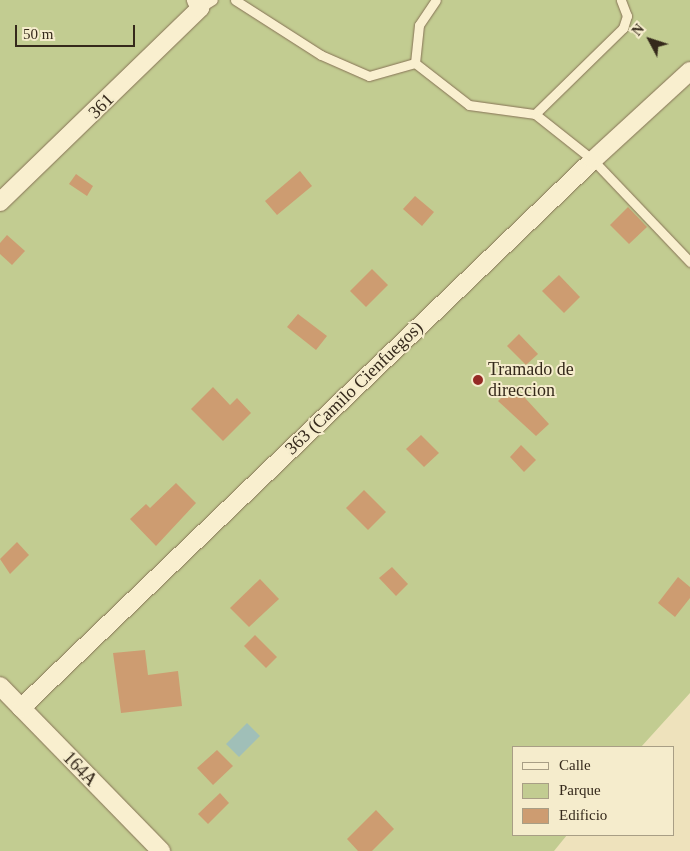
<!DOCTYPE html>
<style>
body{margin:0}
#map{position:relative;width:690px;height:851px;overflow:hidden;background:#eee2bc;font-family:Georgia,serif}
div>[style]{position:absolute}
.green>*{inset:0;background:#c2cc91}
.water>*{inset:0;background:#a0bfb8}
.building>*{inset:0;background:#cd9c71}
.roads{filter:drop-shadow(0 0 1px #867256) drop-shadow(0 0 1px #867256)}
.service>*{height:9px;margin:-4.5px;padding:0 4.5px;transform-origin:4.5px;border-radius:4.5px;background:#f9efcf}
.minor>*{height:18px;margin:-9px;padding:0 9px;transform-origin:9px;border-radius:9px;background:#f9efcf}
.dots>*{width:14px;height:14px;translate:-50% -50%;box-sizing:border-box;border:2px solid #f5eccc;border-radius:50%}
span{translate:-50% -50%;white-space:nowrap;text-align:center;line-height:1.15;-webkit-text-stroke:4px #f5eccc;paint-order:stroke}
.street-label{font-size:18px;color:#35291b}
.poi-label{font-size:18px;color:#35291b}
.left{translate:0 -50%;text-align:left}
.legend{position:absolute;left:512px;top:746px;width:162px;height:90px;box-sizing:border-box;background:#f5eccc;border:1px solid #a89e85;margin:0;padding:6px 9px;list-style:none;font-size:15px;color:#35291b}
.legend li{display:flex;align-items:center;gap:10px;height:25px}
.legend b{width:25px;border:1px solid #a89e85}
.north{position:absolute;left:625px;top:15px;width:50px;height:50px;-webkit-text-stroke:4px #f5eccc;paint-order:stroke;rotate:310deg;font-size:14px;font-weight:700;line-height:20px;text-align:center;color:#35291b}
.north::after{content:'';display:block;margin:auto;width:18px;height:22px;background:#35291b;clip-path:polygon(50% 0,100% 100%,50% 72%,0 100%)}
.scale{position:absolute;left:15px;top:25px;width:120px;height:22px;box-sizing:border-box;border:2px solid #35291b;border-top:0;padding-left:6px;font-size:15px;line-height:18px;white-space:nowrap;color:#35291b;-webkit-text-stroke:4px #f5eccc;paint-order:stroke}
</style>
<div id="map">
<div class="green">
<i style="clip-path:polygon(0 0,690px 0,690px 693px,641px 747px,514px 747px,514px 835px,567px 835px,554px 851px,0 851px)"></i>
</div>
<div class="water">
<i style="clip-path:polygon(247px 723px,260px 736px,239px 757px,226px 744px)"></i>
</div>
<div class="building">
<i style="clip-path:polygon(300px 171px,312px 186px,277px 215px,265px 201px)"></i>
<i style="clip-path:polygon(76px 174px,93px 186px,87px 196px,69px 184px)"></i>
<i style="clip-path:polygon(415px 196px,434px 212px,422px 226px,403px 209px)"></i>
<i style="clip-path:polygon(628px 207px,647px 227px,629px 244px,610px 225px)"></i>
<i style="clip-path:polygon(7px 235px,25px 251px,12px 265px,0 254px,0 243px)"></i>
<i style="clip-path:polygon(372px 269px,388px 285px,366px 307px,350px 291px)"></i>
<i style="clip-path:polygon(559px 275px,580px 297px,564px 313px,542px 291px)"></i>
<i style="clip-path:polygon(298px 314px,327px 336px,316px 350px,287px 327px)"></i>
<i style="clip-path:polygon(519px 334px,538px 354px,526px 365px,507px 346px)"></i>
<i style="clip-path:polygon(514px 386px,549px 424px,536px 436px,498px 401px)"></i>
<i style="clip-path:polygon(213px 387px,230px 405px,237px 398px,251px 413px,223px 441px,191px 409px)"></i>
<i style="clip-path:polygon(421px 435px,439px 453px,424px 467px,406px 449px)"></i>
<i style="clip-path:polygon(521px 445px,536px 460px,524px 472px,510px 457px)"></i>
<i style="clip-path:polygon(176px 483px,196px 503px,156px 546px,130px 519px,146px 504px,150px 508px)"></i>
<i style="clip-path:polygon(364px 490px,386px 512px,368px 530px,346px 508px)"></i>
<i style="clip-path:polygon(17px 542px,29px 555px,10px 574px,0 559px)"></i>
<i style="clip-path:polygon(392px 567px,408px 584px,396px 596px,379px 578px)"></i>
<i style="clip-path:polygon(678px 577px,690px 587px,690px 598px,675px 617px,658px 603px)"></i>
<i style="clip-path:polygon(260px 579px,279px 599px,249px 627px,230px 608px)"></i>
<i style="clip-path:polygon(255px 635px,277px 657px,266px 668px,244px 646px)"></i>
<i style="clip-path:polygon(145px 650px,148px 675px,178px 671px,182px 706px,121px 713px,113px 653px)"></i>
<i style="clip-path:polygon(217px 750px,233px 766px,213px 785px,197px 768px)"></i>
<i style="clip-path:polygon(220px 793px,229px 803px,208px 824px,198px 814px)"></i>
<i style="clip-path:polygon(376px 810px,394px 829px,372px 851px,358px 851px,347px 839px)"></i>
</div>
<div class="roads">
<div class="service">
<i style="left:235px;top:0;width:102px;rotate:32.6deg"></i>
<i style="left:321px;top:55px;width:52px;rotate:23.6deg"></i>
<i style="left:369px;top:76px;width:48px;rotate:-15.8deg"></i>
<i style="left:415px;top:63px;width:68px;rotate:37.9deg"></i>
<i style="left:469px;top:105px;width:67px;rotate:7.8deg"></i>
<i style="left:535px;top:114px;width:74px;rotate:38.4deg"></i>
<i style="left:593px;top:160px;width:141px;rotate:46.4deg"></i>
<i style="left:200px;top:8px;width:15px;rotate:-32deg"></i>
<i style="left:415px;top:63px;width:38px;rotate:-84deg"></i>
<i style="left:419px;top:25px;width:30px;rotate:-56deg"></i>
<i style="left:535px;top:114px;width:123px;rotate:-44.3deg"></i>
<i style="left:623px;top:28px;width:13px;rotate:-72deg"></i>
<i style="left:627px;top:16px;width:17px;rotate:-111deg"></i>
</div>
<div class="minor">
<i style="left:0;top:202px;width:279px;rotate:-44.1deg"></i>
<i style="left:200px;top:8px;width:9px;rotate:-117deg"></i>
<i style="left:0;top:686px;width:231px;rotate:45.7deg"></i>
<i style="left:21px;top:708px;width:792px;rotate:-43.77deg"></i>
<i style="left:593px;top:160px;width:132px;rotate:-42.5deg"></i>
</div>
</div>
<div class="dots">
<i style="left:478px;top:380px;background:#952a25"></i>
</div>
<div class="street-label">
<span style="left:101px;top:106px;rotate:-45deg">361</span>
<span style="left:354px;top:388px;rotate:-44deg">363 (Camilo Cienfuegos)</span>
<span style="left:80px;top:769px;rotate:46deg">164A</span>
</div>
<div class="poi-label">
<span class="left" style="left:488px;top:380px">Tramado de<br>direccion</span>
</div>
<ul class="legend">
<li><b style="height:6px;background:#f9efcf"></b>Calle</li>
<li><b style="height:14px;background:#c2cc91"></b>Parque</li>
<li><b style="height:14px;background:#cd9c71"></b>Edificio</li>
</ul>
<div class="north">N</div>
<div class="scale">50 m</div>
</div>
